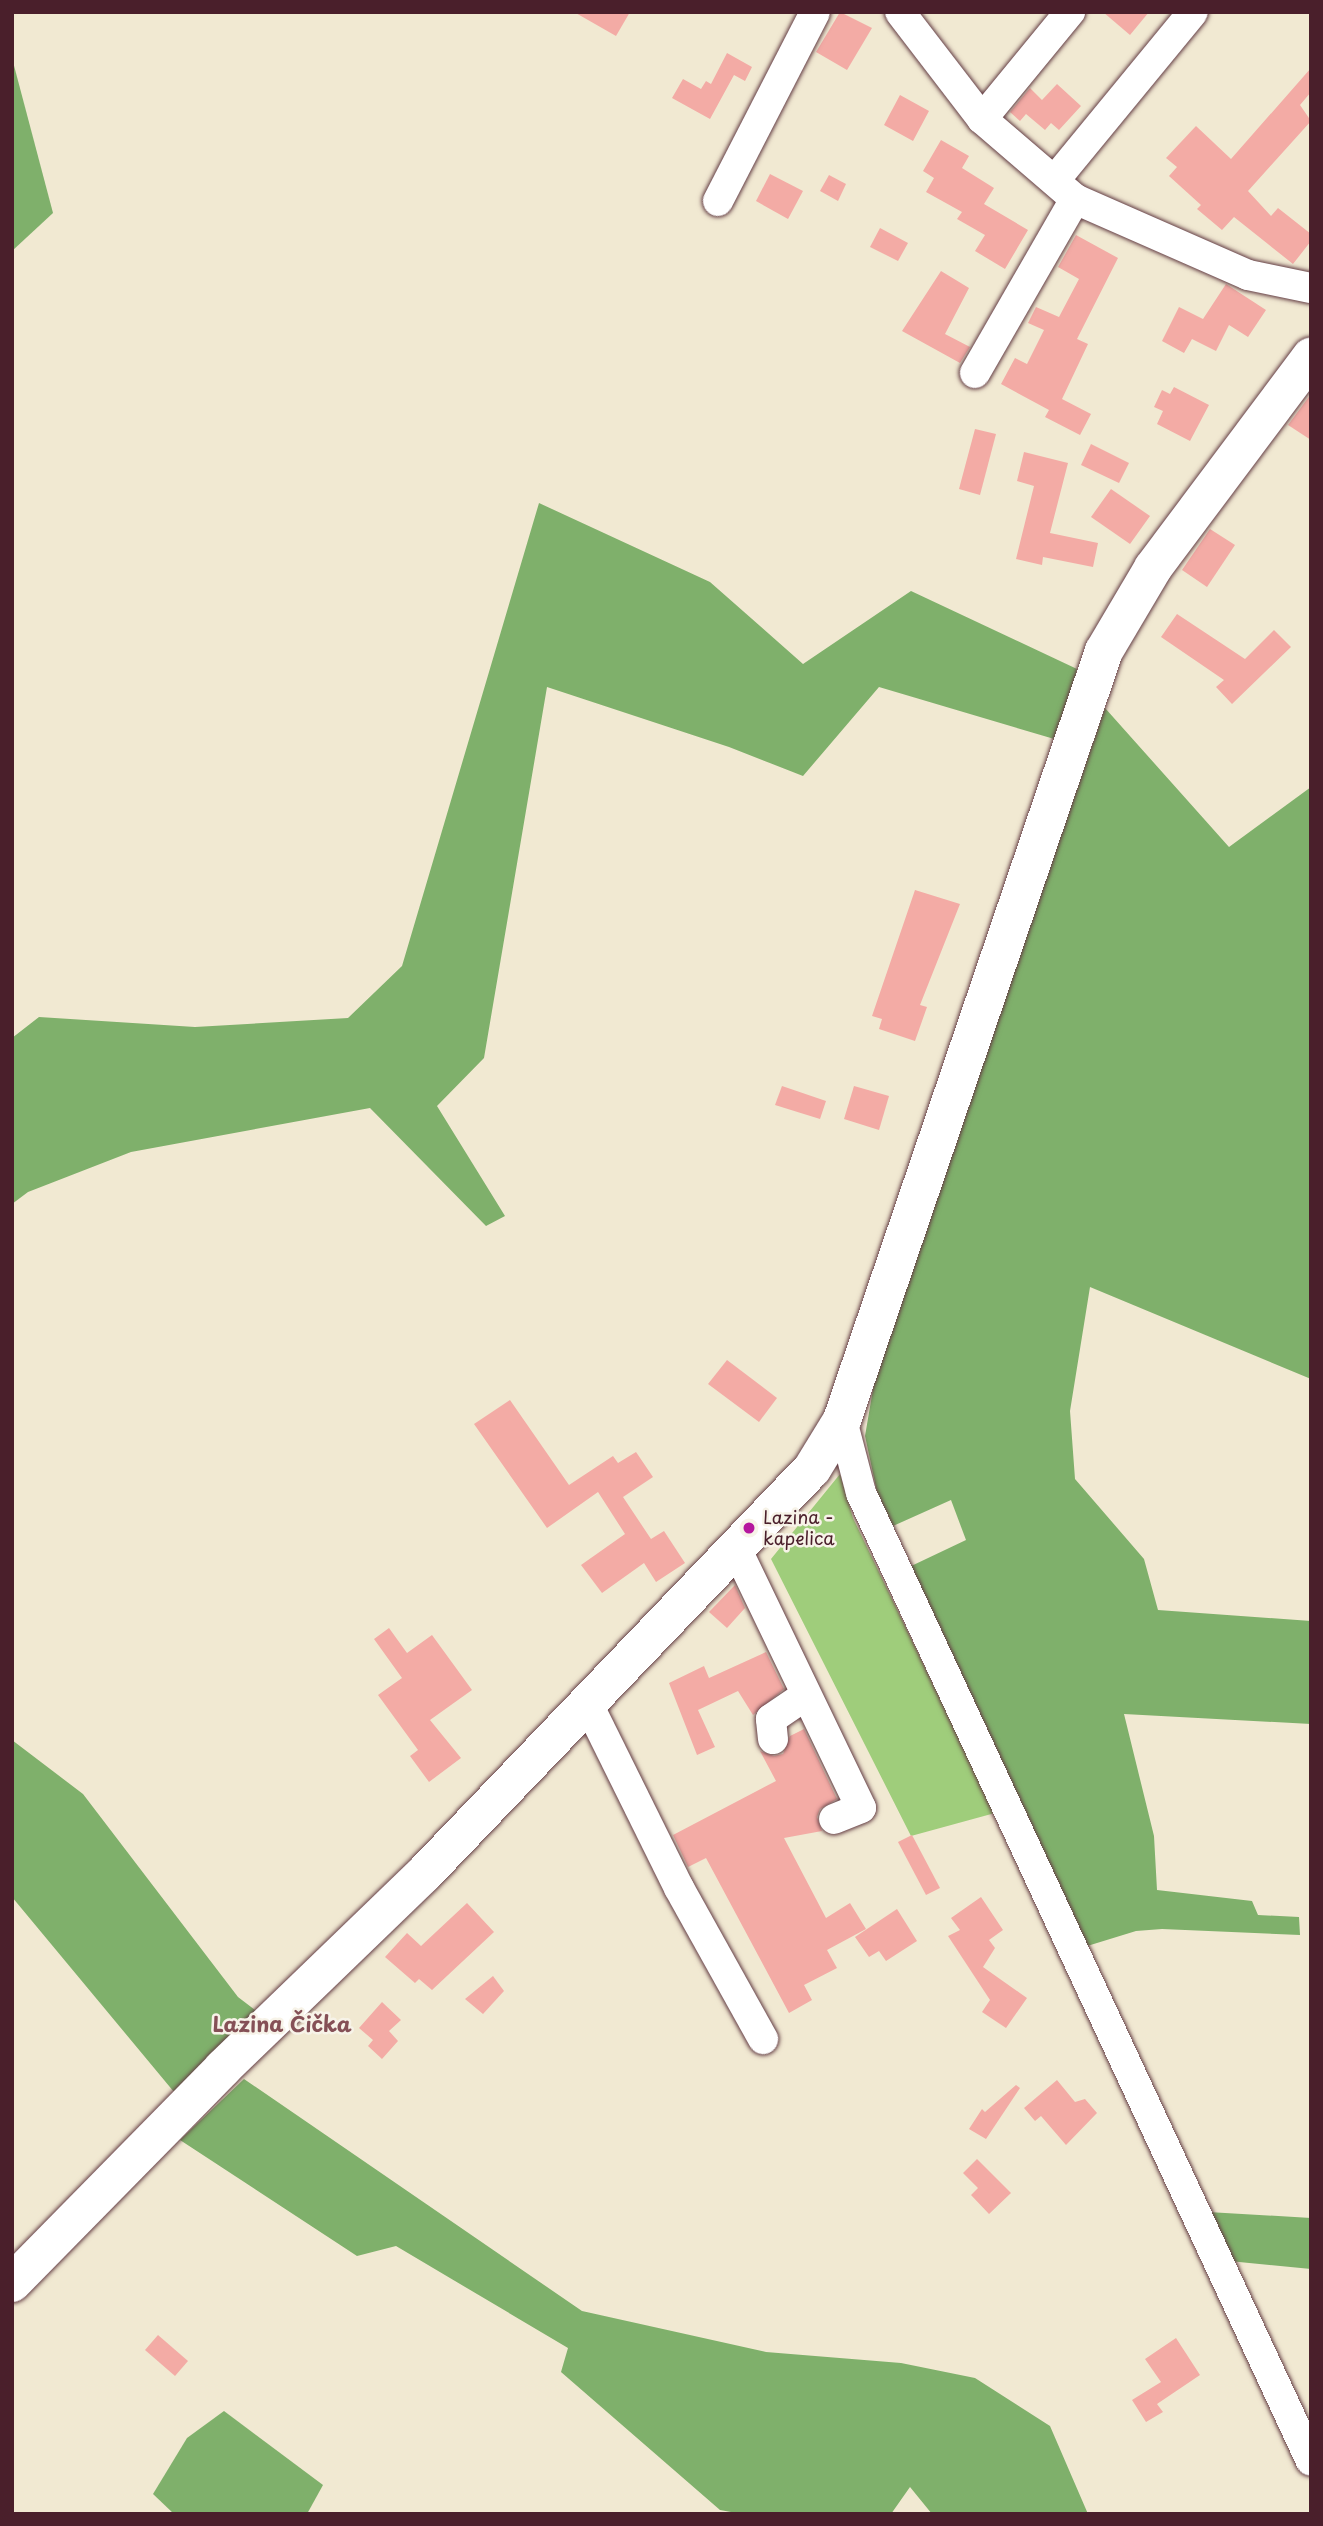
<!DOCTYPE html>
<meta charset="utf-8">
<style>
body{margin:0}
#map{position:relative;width:1323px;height:2526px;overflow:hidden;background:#f1e9d2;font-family:"Playpen Sans",sans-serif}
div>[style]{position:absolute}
.green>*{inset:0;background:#9fcd7b}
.forest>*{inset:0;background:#7fb06b}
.building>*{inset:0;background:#f3aba5}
.roads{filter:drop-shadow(0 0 2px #633d44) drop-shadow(0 0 2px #633d44)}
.minor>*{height:30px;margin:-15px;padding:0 15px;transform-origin:15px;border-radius:15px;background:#fff}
.major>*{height:38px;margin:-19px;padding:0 19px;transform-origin:19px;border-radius:19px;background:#fff}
.dots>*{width:19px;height:19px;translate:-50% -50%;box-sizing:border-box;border:4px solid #f7f3e8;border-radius:50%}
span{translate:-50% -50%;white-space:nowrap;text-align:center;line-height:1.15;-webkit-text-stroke:5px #f7f3e8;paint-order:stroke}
.poi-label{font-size:18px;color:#4a1f2b}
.left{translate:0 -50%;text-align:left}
.quarter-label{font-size:21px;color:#855056;font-weight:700}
.frame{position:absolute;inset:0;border:14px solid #4a1f2b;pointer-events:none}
</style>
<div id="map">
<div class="green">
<i style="clip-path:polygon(840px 1474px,853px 1518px,995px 1813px,911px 1836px,771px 1559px)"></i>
</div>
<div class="forest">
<i style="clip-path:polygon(12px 58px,53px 213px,12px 251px)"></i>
<i style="clip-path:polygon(539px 503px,710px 582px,803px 664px,911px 591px,1077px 669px,1061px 741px,879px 687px,803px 776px,729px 747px,547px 687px,484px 1058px,437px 1106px,505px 1216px,486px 1226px,370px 1108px,131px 1152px,28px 1192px,12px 1204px,12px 1038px,39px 1017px,195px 1027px,348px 1018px,402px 966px)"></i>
<i style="clip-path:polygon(1105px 708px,1229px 847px,1311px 787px,1311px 1379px,1090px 1287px,1070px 1411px,1075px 1479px,1144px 1559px,1158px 1610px,1311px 1621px,1311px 1724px,1124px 1714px,1154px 1836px,1157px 1890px,1252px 1901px,1258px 1915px,1299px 1917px,1300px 1935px,1162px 1929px,1136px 1931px,1084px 1947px,907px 1568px,966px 1540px,951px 1500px,893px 1526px,877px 1492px,865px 1436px,877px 1366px)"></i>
<i style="clip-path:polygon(12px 1740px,83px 1794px,238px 1997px,259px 2013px,179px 2098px,12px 1897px)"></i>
<i style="clip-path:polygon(244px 2079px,582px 2311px,766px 2352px,901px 2363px,975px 2378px,1050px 2426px,1088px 2514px,932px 2514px,910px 2487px,891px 2514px,742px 2514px,720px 2510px,561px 2372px,568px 2348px,396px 2246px,357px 2256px,180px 2140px)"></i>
<i style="clip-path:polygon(1208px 2212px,1311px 2218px,1311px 2269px,1229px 2261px)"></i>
<i style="clip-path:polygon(224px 2411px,323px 2485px,307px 2514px,174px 2514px,153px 2494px,187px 2438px)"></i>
</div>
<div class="building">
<i style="clip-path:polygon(574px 12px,630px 12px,616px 36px)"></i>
<i style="clip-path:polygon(840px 12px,872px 28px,847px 70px,816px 52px)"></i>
<i style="clip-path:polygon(1103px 12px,1149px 12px,1130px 35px)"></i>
<i style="clip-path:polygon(727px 53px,752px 67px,745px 81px,734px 75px,710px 119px,672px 98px,683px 79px,701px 89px,706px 81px,711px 84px)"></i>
<i style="clip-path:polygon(1311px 68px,1311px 92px,1300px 105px,1311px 121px,1248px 191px,1271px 216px,1278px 208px,1311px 234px,1311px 241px,1293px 264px,1234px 217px,1222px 230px,1197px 209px,1201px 205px,1169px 176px,1177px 167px,1166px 158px,1196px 126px,1231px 159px)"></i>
<i style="clip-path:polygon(1057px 84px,1081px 106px,1059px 130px,1051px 123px,1045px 130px,1026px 114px,1020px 121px,1010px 112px,1030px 88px,1042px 100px)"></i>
<i style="clip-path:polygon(900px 95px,929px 111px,913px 141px,884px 125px)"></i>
<i style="clip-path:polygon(941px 140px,969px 156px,962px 168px,994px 188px,984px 204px,1028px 230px,1005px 269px,975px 251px,985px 235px,957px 219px,962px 212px,926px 192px,934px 178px,923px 171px)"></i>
<i style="clip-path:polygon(770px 174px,803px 191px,788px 219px,756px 201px)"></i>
<i style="clip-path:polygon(829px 175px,846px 184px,838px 201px,820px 191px)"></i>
<i style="clip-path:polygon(880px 228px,908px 243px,898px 261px,870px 247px)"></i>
<i style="clip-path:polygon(1076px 235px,1118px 258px,1077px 339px,1088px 344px,1062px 399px,1091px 414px,1080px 435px,1045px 417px,1049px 410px,1001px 384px,1015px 358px,1027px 364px,1044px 330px,1028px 323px,1036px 307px,1059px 317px,1079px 279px,1058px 267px)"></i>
<i style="clip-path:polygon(941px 271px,969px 288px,945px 334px,970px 347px,960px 363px,902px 331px)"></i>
<i style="clip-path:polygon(1226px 284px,1266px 310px,1248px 337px,1229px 325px,1216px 351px,1192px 339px,1184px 353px,1162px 341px,1179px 307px,1203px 319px)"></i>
<i style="clip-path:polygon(1174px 387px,1209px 405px,1190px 441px,1157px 424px,1163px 411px,1154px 407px,1162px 390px,1170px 394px)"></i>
<i style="clip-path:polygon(1311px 394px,1311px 440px,1288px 425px)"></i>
<i style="clip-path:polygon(975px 429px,996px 434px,980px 495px,959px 489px)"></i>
<i style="clip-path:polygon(1091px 444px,1129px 463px,1119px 483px,1081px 465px)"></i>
<i style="clip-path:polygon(1024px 452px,1068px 463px,1050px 533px,1098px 543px,1093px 567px,1043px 557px,1042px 565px,1016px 559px,1034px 486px,1017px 481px)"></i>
<i style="clip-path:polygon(1111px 489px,1150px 516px,1130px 544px,1091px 517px)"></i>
<i style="clip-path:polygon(1210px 529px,1235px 545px,1207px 587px,1182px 570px)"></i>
<i style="clip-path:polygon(1177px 614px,1245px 659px,1274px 630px,1291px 647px,1232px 704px,1216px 687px,1224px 680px,1161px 637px)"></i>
<i style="clip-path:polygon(915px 890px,960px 904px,920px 1005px,927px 1007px,915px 1041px,879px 1029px,882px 1019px,872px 1016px)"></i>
<i style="clip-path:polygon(782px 1086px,826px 1101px,820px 1119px,775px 1105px)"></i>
<i style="clip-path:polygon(854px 1086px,889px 1096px,879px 1130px,844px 1119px)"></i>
<i style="clip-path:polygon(727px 1360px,777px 1398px,759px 1422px,708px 1384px)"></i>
<i style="clip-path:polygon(510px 1400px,569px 1485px,613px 1456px,618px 1463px,636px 1452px,653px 1477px,623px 1497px,651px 1539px,664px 1531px,685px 1563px,656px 1582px,644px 1563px,602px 1593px,581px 1565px,625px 1534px,598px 1492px,547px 1528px,474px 1424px)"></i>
<i style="clip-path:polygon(735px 1585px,745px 1608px,727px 1628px,709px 1612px)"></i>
<i style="clip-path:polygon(389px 1628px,407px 1653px,432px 1635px,472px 1690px,430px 1720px,461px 1758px,429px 1782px,410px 1756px,418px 1750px,378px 1695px,402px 1678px,374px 1639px)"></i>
<i style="clip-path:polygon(766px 1652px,784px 1689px,753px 1715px,738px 1691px,698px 1710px,715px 1747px,697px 1755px,669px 1683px,704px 1666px,709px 1678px)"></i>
<i style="clip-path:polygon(804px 1729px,837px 1799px,820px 1809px,817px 1817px,822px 1831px,784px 1838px,826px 1918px,850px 1903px,866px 1929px,827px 1950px,837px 1968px,804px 1985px,812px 2000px,789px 2013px,706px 1858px,688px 1867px,673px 1835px,776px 1781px,760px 1751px,774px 1756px,783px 1754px,790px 1736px)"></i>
<i style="clip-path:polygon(912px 1835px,940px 1888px,926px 1895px,898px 1842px)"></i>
<i style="clip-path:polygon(981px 1897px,1003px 1930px,989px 1940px,995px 1948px,983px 1967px,1027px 1998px,1006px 2028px,982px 2012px,990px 2000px,948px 1936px,960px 1930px,951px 1918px)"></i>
<i style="clip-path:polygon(467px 1903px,494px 1932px,432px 1990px,419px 1979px,415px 1983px,385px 1957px,407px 1933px,421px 1946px)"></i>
<i style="clip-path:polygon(897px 1909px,917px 1941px,886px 1961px,879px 1951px,869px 1957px,855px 1937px)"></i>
<i style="clip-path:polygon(493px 1976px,504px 1991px,483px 2014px,465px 1999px)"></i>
<i style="clip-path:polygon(382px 2002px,401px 2020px,389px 2031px,398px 2041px,382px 2059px,368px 2046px,373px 2040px,359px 2028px)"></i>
<i style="clip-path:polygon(1057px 2080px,1075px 2102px,1085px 2099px,1097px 2113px,1066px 2145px,1041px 2116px,1035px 2121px,1024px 2108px)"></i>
<i style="clip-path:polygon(1016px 2085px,1020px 2088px,986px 2139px,969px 2129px,982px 2109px,985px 2112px)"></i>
<i style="clip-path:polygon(977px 2159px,1011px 2193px,989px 2214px,971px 2195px,978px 2188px,963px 2173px)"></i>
<i style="clip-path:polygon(158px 2335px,188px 2361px,175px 2376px,145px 2350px)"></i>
<i style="clip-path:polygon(1176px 2338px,1200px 2375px,1157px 2404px,1163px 2412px,1146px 2422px,1132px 2400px,1161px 2382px,1145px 2359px)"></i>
</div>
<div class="roads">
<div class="minor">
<i style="left:900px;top:12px;width:135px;rotate:52.5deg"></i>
<i style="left:982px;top:119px;width:123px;rotate:40.7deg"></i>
<i style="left:1075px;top:199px;width:189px;rotate:23.7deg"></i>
<i style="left:1248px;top:275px;width:64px;rotate:11.7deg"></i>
<i style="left:982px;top:119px;width:139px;rotate:-50.6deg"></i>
<i style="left:1055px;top:180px;width:217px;rotate:-50.6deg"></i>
<i style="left:718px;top:201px;width:212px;rotate:-62.8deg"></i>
<i style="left:975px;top:373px;width:201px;rotate:-60.1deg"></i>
<i style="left:842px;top:1420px;width:75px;rotate:75.4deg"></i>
<i style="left:861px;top:1493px;width:1067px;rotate:65.07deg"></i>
<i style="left:737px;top:1550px;width:286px;rotate:64.3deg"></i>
<i style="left:861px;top:1808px;width:29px;rotate:158deg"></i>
<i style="left:588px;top:1704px;width:205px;rotate:63.7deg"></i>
<i style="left:679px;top:1888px;width:173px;rotate:60.9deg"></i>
<i style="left:773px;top:1739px;width:20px;rotate:-96deg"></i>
<i style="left:771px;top:1719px;width:42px;rotate:-34.4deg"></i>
</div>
<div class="major">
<i style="left:12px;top:2283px;width:301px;rotate:-45.5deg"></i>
<i style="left:223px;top:2068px;width:278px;rotate:-44deg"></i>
<i style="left:423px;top:1875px;width:562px;rotate:-46.23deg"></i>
<i style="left:812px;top:1469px;width:57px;rotate:-58.5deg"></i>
<i style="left:842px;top:1420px;width:812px;rotate:-71.19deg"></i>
<i style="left:1104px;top:651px;width:96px;rotate:-59.4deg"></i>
<i style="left:1153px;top:568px;width:264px;rotate:-53.2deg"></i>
</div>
</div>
<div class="dots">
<i style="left:749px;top:1528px;background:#b5179e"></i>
</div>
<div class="poi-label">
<span class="left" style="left:763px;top:1528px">Lazina -<br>kapelica</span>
</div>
<div class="quarter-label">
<span style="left:282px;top:2023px">Lazina Čička</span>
</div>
<div class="frame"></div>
</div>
